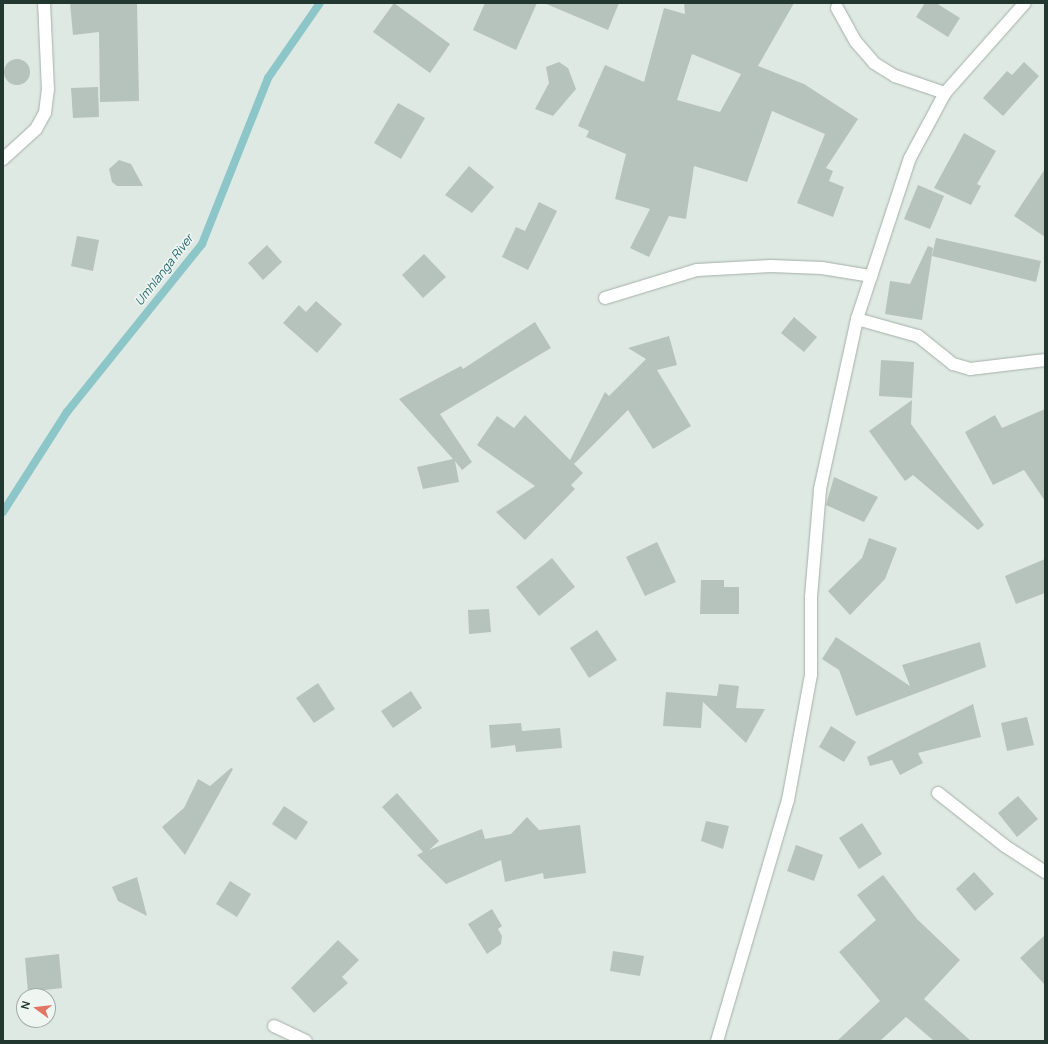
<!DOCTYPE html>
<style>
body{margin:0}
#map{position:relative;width:1048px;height:1044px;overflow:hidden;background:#dfe9e3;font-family:Manrope,sans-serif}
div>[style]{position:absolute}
.stream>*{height:8px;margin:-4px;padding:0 4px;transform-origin:4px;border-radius:4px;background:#8cc6c9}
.building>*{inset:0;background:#b5c3bc}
.round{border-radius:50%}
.roads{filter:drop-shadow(0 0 1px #a3b0a9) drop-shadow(0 0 1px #a3b0a9)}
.street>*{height:12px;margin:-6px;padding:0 6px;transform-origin:6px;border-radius:6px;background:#fff}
span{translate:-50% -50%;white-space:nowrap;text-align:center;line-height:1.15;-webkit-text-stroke:3px #eff6f2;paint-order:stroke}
.water-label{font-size:12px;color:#23686c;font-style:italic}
.frame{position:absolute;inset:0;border:4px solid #22372f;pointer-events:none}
.north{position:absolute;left:16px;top:988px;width:40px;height:40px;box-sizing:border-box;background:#eff6f2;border:1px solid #9daaa4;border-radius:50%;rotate:285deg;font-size:11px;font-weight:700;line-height:16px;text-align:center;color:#22372f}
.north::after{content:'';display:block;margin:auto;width:14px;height:18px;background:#e37363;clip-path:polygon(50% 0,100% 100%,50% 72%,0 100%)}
</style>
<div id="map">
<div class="stream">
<i style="left:3px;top:512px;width:119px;rotate:-57.4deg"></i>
<i style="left:67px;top:412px;width:216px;rotate:-51.2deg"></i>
<i style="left:202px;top:244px;width:179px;rotate:-68.3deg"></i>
<i style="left:268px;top:78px;width:91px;rotate:-55.3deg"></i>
</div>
<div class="building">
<i style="clip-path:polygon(70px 3px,137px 3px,139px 101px,100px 102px,99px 32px,73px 35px)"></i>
<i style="clip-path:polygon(394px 3px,450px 44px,430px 73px,373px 32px)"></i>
<i style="clip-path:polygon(485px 3px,537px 3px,516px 50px,473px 30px)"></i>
<i style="clip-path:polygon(544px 3px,619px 3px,608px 30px)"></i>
<i style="clip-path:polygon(evenodd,684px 3px,794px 3px,758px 66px,804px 84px,858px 119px,826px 168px,833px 171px,829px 181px,844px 187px,833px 217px,797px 203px,825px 134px,772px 111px,747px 182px,694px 166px,686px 219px,669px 216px,649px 257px,630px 248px,650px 209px,615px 199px,626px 154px,586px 137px,589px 131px,578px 126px,605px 65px,644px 82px,664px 8px,685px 14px,684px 3px,692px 54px,741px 74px,720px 112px,677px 100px,692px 54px)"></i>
<i style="clip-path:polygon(925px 3px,936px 3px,960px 18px,948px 37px,916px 17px)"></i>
<i class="round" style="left:4px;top:59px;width:26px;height:26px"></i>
<i style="clip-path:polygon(559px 62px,568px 68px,576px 89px,553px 116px,535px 109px,549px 83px,546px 67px)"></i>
<i style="clip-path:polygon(1024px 62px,1039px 76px,1003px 116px,983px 98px,1007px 71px,1012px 75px)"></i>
<i style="clip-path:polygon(98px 87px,99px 117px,73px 118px,71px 88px)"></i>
<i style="clip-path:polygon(398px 103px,425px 118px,401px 159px,374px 143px)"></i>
<i style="clip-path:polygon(964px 133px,996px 151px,977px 184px,981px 186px,971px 205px,934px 188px)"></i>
<i style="clip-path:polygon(119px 160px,131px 164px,143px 186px,117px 186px,112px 182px,109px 169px)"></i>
<i style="clip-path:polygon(469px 166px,494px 187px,472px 213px,445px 195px)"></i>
<i style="clip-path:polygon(1045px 169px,1045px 237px,1014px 216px)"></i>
<i style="clip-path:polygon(918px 185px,944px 196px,930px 229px,904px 219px)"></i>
<i style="clip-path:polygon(539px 202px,557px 211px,528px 270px,502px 257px,516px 227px,525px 231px)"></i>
<i style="clip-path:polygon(77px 236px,99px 240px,93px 271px,71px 266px)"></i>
<i style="clip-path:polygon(936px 238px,1041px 261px,1036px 282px,932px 256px)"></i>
<i style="clip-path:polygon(267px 245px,282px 262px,263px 280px,248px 263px)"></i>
<i style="clip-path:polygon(928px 246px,933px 248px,922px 320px,885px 314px,890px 281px,910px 284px)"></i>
<i style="clip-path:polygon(424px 254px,446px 277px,423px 298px,402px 275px)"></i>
<i style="clip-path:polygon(316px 301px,342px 324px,317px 353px,283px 323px,299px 305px,306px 312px)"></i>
<i style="clip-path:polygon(794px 317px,817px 337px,804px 352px,781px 333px)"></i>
<i style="clip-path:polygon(535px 322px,551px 348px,440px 414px,472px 462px,462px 470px,455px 461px,459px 482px,423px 489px,417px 467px,453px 459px,399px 399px,461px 366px,463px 369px)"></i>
<i style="clip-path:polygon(669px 336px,677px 365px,657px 370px,691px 426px,653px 449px,628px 410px,574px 464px,583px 473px,571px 485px,575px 489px,525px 540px,496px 512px,535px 486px,477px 445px,497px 416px,514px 428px,525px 415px,570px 460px,605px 392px,609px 396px,646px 359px,628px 348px)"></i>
<i style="clip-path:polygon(881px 360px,914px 362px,912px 398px,879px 396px)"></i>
<i style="clip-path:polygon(912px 400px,911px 424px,984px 525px,978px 530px,913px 475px,905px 481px,869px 431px)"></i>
<i style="clip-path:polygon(1045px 409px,1045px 501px,1024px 470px,993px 485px,965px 432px,995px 415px,1002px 428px)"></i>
<i style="clip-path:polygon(834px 477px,878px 497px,864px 522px,826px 505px)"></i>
<i style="clip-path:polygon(869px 538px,897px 548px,885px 579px,850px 615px,828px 591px,862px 558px)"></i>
<i style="clip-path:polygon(657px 542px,676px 582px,645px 596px,626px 557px)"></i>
<i style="clip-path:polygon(552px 558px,575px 587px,539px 616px,516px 587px)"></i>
<i style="clip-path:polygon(1045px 559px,1045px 593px,1016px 604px,1005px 576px)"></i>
<i style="clip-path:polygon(701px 580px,724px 580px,724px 587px,739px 587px,739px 614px,700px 614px)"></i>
<i style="clip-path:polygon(489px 609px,491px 632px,469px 634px,468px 610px)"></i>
<i style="clip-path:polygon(597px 630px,617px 660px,589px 678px,570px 648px)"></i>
<i style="clip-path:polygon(836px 637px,910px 686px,902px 665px,980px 642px,986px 667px,856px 716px,839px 670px,822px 659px)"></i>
<i style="clip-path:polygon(318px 683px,335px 709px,314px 723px,296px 698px)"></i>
<i style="clip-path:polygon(719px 684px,739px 686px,736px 708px,765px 709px,746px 743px,703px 702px,701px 728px,663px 726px,666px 692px,717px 696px)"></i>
<i style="clip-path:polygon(411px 691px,422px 708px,393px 728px,381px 711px)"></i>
<i style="clip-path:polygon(973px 704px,981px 737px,918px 753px,923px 763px,900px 775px,892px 760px,870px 766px,867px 757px)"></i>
<i style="clip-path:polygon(1027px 717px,1034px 745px,1007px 751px,1001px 723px)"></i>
<i style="clip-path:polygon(521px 723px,522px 731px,560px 728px,562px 748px,516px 752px,515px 745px,491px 748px,489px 725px)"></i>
<i style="clip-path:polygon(831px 726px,856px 742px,844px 762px,819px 747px)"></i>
<i style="clip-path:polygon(231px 768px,233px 769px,185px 855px,162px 827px,184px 808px,198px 779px,210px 786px)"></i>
<i style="clip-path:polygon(397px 793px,439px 841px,429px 850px,482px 829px,485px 839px,511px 834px,527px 817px,539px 830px,580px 825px,586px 873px,544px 879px,543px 873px,505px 882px,501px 860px,446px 884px,417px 855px,423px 852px,382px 807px)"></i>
<i style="clip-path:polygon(1018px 796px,1038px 819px,1017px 837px,998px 813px)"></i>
<i style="clip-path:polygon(284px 806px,308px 822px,296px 840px,272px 824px)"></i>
<i style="clip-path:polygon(706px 821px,729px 826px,723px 849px,701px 841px)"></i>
<i style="clip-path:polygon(862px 823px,882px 854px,859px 869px,839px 838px)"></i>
<i style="clip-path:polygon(796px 845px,823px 855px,814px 881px,787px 871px)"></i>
<i style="clip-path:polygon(974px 872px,994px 894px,975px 911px,956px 889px)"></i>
<i style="clip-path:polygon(883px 875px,917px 919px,960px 960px,924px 999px,971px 1041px,934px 1041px,906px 1017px,880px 1041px,837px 1041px,880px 1001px,839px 952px,876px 920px,857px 895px)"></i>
<i style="clip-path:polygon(137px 877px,147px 916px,118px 901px,112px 887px)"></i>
<i style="clip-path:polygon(230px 881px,251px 894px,237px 917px,216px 904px)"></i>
<i style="clip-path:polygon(492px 909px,502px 926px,498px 929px,502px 936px,501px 944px,487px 954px,468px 924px)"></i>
<i style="clip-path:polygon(1045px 935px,1045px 985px,1020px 958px)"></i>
<i style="clip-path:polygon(338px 940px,359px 960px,342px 977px,348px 983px,314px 1013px,291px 988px)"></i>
<i style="clip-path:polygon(613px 951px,644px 956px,640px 976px,610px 971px)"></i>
<i style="clip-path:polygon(59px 954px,62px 988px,28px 992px,25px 958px)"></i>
</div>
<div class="roads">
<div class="street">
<i style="left:837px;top:8px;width:39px;rotate:61deg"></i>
<i style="left:856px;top:42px;width:28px;rotate:49deg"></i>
<i style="left:874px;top:63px;width:25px;rotate:32deg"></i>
<i style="left:895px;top:76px;width:53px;rotate:18.8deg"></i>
<i style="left:3px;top:159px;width:45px;rotate:-42.3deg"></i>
<i style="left:36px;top:129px;width:18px;rotate:-61deg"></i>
<i style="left:45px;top:113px;width:23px;rotate:-83deg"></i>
<i style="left:48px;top:90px;width:87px;rotate:-92.6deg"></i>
<i style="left:605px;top:298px;width:96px;rotate:-16.9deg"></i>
<i style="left:697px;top:270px;width:74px;rotate:-3.1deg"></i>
<i style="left:771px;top:266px;width:51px;rotate:2.2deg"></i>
<i style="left:822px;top:268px;width:50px;rotate:9.3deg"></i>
<i style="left:857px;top:319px;width:63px;rotate:15.6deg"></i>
<i style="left:918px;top:336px;width:45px;rotate:38.7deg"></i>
<i style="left:953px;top:364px;width:18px;rotate:16deg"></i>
<i style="left:970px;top:369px;width:76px;rotate:-6.8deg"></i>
<i style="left:938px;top:793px;width:85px;rotate:38.3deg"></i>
<i style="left:1005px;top:846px;width:48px;rotate:33deg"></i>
<i style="left:274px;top:1026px;width:35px;rotate:25deg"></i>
<i style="left:717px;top:1041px;width:251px;rotate:-73.6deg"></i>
<i style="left:788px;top:800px;width:127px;rotate:-79.6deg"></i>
<i style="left:811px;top:675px;width:78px;rotate:-90deg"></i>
<i style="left:811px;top:597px;width:108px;rotate:-85.2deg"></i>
<i style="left:820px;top:489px;width:174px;rotate:-77.7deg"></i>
<i style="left:857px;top:319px;width:169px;rotate:-71.8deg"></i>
<i style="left:910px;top:158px;width:74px;rotate:-61.7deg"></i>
<i style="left:945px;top:93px;width:120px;rotate:-48.4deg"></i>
</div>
</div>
<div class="water-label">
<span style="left:164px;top:270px;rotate:-52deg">Umhlanga River</span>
</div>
<div class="frame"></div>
<div class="north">N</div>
</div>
